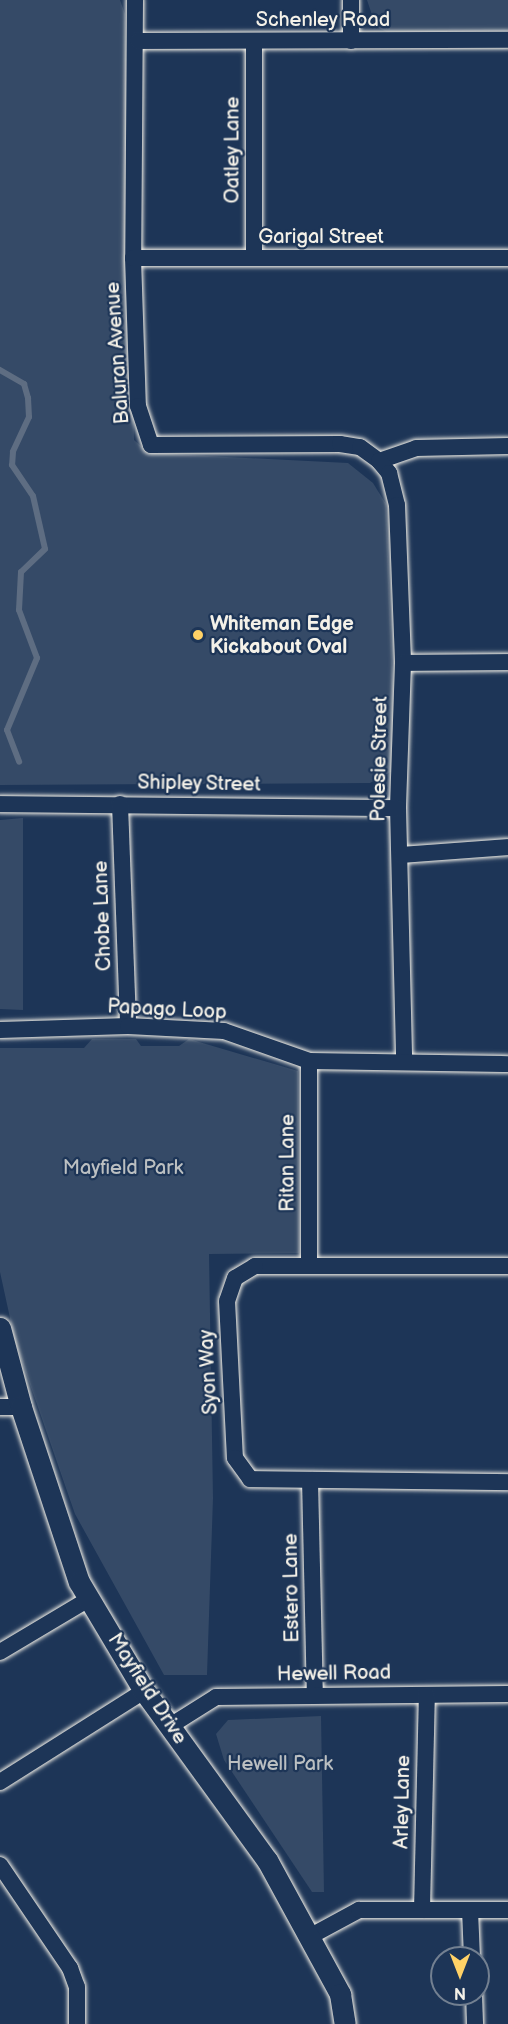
<!DOCTYPE html>
<style>
body{margin:0}
#map{position:relative;width:508px;height:2024px;overflow:hidden;background:#1d3557;font-family:"Balsamiq Sans",sans-serif}
div>[style]{position:absolute}
.green>*{inset:0;background:#354a67}
.stream>*{height:6px;margin:-3px;padding:0 3px;transform-origin:3px;border-radius:3px;background:#5e6d82}
.roads{filter:drop-shadow(0 0 2px #f4f1e8) drop-shadow(0 0 2px #f4f1e8)}
.minor>*{height:16px;margin:-8px;padding:0 8px;transform-origin:8px;border-radius:8px;background:#1d3557}
.tertiary>*{height:21px;margin:-10.5px;padding:0 10.5px;transform-origin:10.5px;border-radius:10.5px;background:#1d3557}
.dots>*{width:16px;height:16px;translate:-50% -50%;box-sizing:border-box;border:3px solid #1d3557;border-radius:50%}
span{translate:-50% -50%;white-space:nowrap;text-align:center;line-height:1.15;-webkit-text-stroke:4.5px #1d3557;paint-order:stroke}
.street-label{font-size:20px;color:#f4f1e8}
.poi-label{font-size:20px;color:#f4f1e8;font-weight:700}
.left{translate:0 -50%;text-align:left}
.park-label{font-size:20px;color:#bbbfc1}
.north{position:absolute;left:430px;top:1946px;width:60px;height:60px;box-sizing:border-box;background:#1d3557;border:2px solid #738091;border-radius:50%;rotate:180deg;font-size:16px;font-weight:700;line-height:24px;text-align:center;color:#f4f1e8}
.north::after{content:'';display:block;margin:auto;width:21px;height:27px;background:#ffd166;clip-path:polygon(50% 0,100% 100%,50% 72%,0 100%)}
</style>
<div id="map">
<div class="green">
<i style="clip-path:polygon(0 0,120px 0,125px 14px,134px 440px,149px 453px,348px 463px,373px 483px,386px 504px,396px 769px,370px 783px,0 785px)"></i>
<i style="clip-path:polygon(367px 0,508px 0,508px 31px,387px 32px,376px 27px)"></i>
<i style="clip-path:polygon(23px 818px,23px 1010px,0 1009px,0 820px)"></i>
<i style="clip-path:polygon(92px 1039px,136px 1039px,141px 1046px,179px 1046px,189px 1039px,298px 1071px,299px 1253px,209px 1254px,213px 1498px,207px 1675px,164px 1675px,75px 1514px,15px 1341px,0 1272px,0 1048px,84px 1048px)"></i>
<i style="clip-path:polygon(321px 1716px,324px 1892px,312px 1892px,224px 1760px,216px 1734px,228px 1720px)"></i>
</div>
<div class="stream">
<i style="left:0;top:370px;width:28px;rotate:30deg"></i>
<i style="left:24px;top:384px;width:15px;rotate:74deg"></i>
<i style="left:28px;top:398px;width:19px;rotate:87deg"></i>
<i style="left:29px;top:417px;width:38px;rotate:115deg"></i>
<i style="left:13px;top:452px;width:13px;rotate:94deg"></i>
<i style="left:12px;top:465px;width:37px;rotate:56deg"></i>
<i style="left:33px;top:496px;width:54px;rotate:77.2deg"></i>
<i style="left:45px;top:549px;width:33px;rotate:136deg"></i>
<i style="left:21px;top:572px;width:38px;rotate:93deg"></i>
<i style="left:19px;top:610px;width:51px;rotate:69.4deg"></i>
<i style="left:37px;top:658px;width:78px;rotate:112.6deg"></i>
<i style="left:7px;top:730px;width:34px;rotate:69deg"></i>
</div>
<div class="roads">
<div class="minor">
<i style="left:135px;top:0;width:258px;rotate:90.4deg"></i>
<i style="left:133px;top:258px;width:148px;rotate:88.1deg"></i>
<i style="left:138px;top:406px;width:41px;rotate:71.6deg"></i>
<i style="left:151px;top:445px;width:189px;rotate:-0.3deg"></i>
<i style="left:340px;top:444px;width:20px;rotate:9deg"></i>
<i style="left:360px;top:447px;width:24px;rotate:36deg"></i>
<i style="left:379px;top:461px;width:39px;rotate:-19deg"></i>
<i style="left:416px;top:448px;width:92px;rotate:-1.2deg"></i>
<i style="left:351px;top:0;width:41px;rotate:90deg"></i>
<i style="left:138px;top:41px;width:370px;rotate:-0.2deg"></i>
<i style="left:133px;top:258px;width:375px"></i>
<i style="left:254px;top:258px;width:217px;rotate:-90deg"></i>
<i style="left:379px;top:461px;width:16px;rotate:50deg"></i>
<i style="left:389px;top:473px;width:33px;rotate:76deg"></i>
<i style="left:397px;top:505px;width:158px;rotate:87.8deg"></i>
<i style="left:403px;top:663px;width:145px;rotate:92deg"></i>
<i style="left:398px;top:808px;width:254px;rotate:88.6deg"></i>
<i style="left:403px;top:663px;width:105px;rotate:-0.5deg"></i>
<i style="left:0;top:804px;width:398px;rotate:0.6deg"></i>
<i style="left:120px;top:804px;width:222px;rotate:87.9deg"></i>
<i style="left:402px;top:855px;width:106px;rotate:-4.3deg"></i>
<i style="left:0;top:1030px;width:128px;rotate:-1.8deg"></i>
<i style="left:128px;top:1026px;width:96px;rotate:3deg"></i>
<i style="left:224px;top:1031px;width:90px;rotate:19.4deg"></i>
<i style="left:309px;top:1061px;width:199px;rotate:0.9deg"></i>
<i style="left:309px;top:1061px;width:203px;rotate:90deg"></i>
<i style="left:508px;top:1266px;width:253px;rotate:180deg"></i>
<i style="left:255px;top:1266px;width:23px;rotate:149deg"></i>
<i style="left:235px;top:1278px;width:24px;rotate:109deg"></i>
<i style="left:227px;top:1301px;width:157px;rotate:87.1deg"></i>
<i style="left:235px;top:1458px;width:26px;rotate:54deg"></i>
<i style="left:250px;top:1479px;width:258px;rotate:0.7deg"></i>
<i style="left:0;top:1407px;width:21px"></i>
<i style="left:310px;top:1480px;width:215px;rotate:88.7deg"></i>
<i style="left:0;top:1652px;width:104px;rotate:-30.8deg"></i>
<i style="left:170px;top:1726px;width:54px;rotate:-32.2deg"></i>
<i style="left:216px;top:1697px;width:292px;rotate:-0.6deg"></i>
<i style="left:0;top:1782px;width:170px;rotate:-32.3deg"></i>
<i style="left:0;top:1865px;width:125px;rotate:55.8deg"></i>
<i style="left:70px;top:1968px;width:20px;rotate:70deg"></i>
<i style="left:77px;top:1987px;width:37px;rotate:90deg"></i>
<i style="left:422px;top:1910px;width:215px;rotate:-88.7deg"></i>
<i style="left:470px;top:1910px;width:48px;rotate:87.6deg"></i>
<i style="left:309px;top:1937px;width:57px;rotate:-28.4deg"></i>
<i style="left:359px;top:1910px;width:149px"></i>
<i style="left:474px;top:1994px;width:30px;rotate:88deg"></i>
</div>
<div class="tertiary">
<i style="left:0;top:1328px;width:82px;rotate:75.1deg"></i>
<i style="left:21px;top:1407px;width:184px;rotate:71.7deg"></i>
<i style="left:79px;top:1582px;width:127px;rotate:59.2deg"></i>
<i style="left:144px;top:1691px;width:209px;rotate:54deg"></i>
<i style="left:267px;top:1860px;width:153px;rotate:61.4deg"></i>
<i style="left:340px;top:1994px;width:30px;rotate:81deg"></i>
</div>
</div>
<div class="dots">
<i style="left:198px;top:635px;background:#ffd166"></i>
</div>
<div class="street-label">
<span style="left:323px;top:20px">Schenley Road</span>
<span style="left:233px;top:150px;rotate:-90deg">Oatley Lane</span>
<span style="left:321px;top:237px">Garigal Street</span>
<span style="left:118px;top:353px;rotate:-94deg">Baluran Avenue</span>
<span style="left:380px;top:759px;rotate:-89deg">Polesie Street</span>
<span style="left:199px;top:784px;rotate:1deg">Shipley Street</span>
<span style="left:103px;top:916px;rotate:-92deg">Chobe Lane</span>
<span style="left:167px;top:1010px;rotate:3deg">Papago Loop</span>
<span style="left:288px;top:1163px;rotate:-90deg">Ritan Lane</span>
<span style="left:209px;top:1372px;rotate:-93deg">Syon Way</span>
<span style="left:292px;top:1588px;rotate:-91deg">Estero Lane</span>
<span style="left:334px;top:1674px;rotate:-1deg">Hewell Road</span>
<span style="left:147px;top:1689px;rotate:57deg">Mayfield Drive</span>
<span style="left:403px;top:1802px;rotate:-89deg">Arley Lane</span>
</div>
<div class="poi-label">
<span class="left" style="left:210px;top:636px">Whiteman Edge<br>Kickabout Oval</span>
</div>
<div class="park-label">
<span style="left:123px;top:1168px">Mayfield Park</span>
<span style="left:280px;top:1764px">Hewell Park</span>
</div>
<div class="north">N</div>
</div>
